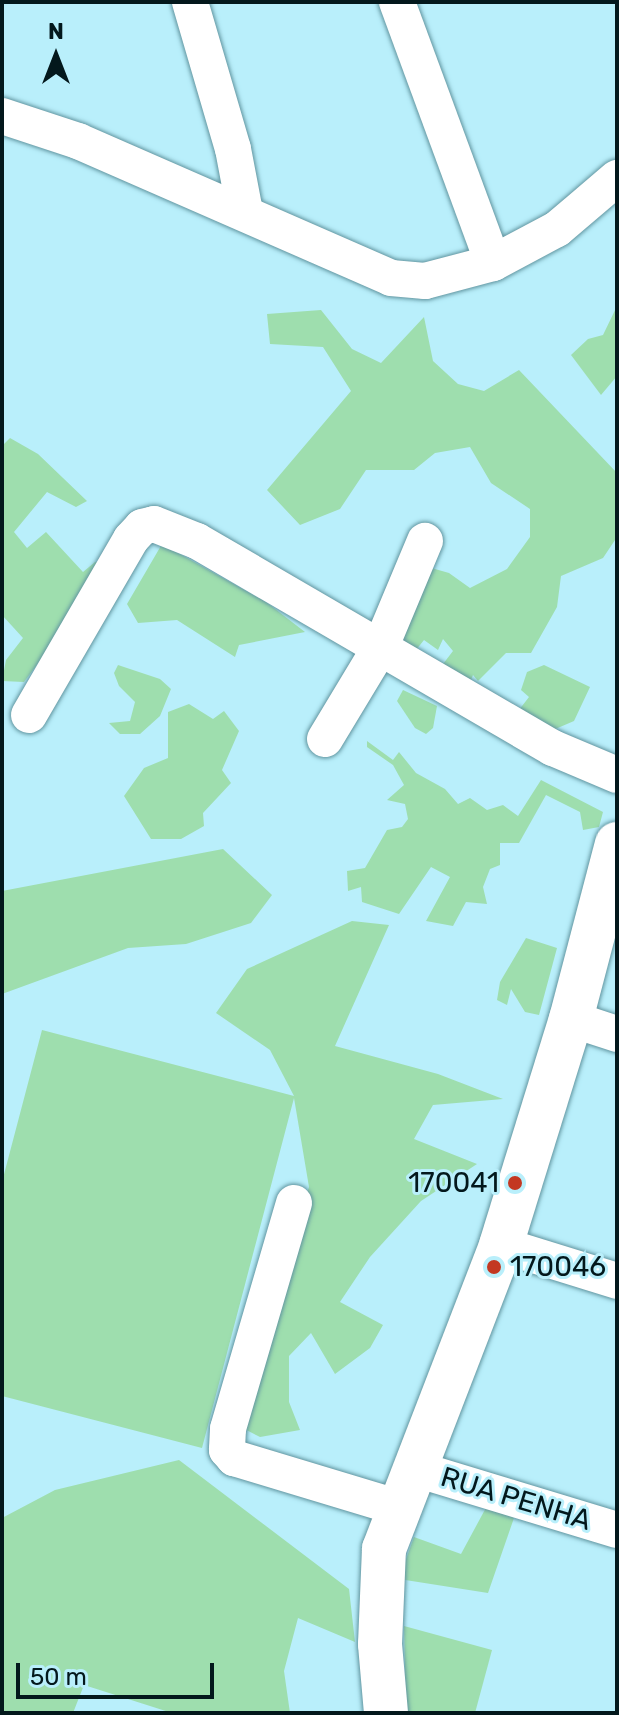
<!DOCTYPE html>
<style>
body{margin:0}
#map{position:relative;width:619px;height:1715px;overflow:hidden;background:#b9effb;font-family:Rubik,sans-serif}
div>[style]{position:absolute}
.green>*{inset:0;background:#9edeae}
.roads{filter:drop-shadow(0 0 2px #6195a0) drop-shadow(0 0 2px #6195a0)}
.minor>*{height:36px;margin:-18px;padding:0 18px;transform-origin:18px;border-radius:18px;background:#fff}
.major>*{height:44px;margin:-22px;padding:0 22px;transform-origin:22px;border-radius:22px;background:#fff}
.dots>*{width:22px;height:22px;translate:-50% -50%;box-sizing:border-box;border:4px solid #b9effb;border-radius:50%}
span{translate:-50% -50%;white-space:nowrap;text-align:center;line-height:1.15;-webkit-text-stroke:6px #b9effb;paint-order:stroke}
.poi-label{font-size:28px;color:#03181c}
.right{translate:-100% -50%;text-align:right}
.left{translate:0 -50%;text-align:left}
.street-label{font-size:28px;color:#03181c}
.frame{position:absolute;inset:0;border:4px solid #03181c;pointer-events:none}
.north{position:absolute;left:16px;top:16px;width:80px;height:80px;-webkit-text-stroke:6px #b9effb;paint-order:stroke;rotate:0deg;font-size:22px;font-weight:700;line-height:32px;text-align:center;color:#03181c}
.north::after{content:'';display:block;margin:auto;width:28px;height:36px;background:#03181c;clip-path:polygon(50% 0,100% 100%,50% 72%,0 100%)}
.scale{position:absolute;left:16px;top:1663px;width:198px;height:36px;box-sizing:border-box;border:4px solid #03181c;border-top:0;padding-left:10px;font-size:24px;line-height:28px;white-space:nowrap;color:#03181c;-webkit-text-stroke:6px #b9effb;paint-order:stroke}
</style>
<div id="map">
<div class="green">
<i style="clip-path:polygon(617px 306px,617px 376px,601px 395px,571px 355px,588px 339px,603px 335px)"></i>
<i style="clip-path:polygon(321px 310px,352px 349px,381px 363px,424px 317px,433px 361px,458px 384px,484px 391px,519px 370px,617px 473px,617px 537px,603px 558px,561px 576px,557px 607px,531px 653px,506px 653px,478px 681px,473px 675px,469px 685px,443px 664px,453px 651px,443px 639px,438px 650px,424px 640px,416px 650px,395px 656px,421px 565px,449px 573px,470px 588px,507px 569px,530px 537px,530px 509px,491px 483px,470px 447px,435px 453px,414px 470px,366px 470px,340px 509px,300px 525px,267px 490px,351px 391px,323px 347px,270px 344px,267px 314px)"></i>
<i style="clip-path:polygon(10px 438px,38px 454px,87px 501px,76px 507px,47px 492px,14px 532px,27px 548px,46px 532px,83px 572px,95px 562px,114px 562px,24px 682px,2px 681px,6px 660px,23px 638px,2px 615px,2px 446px)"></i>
<i style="clip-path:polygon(162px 544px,266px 602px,305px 632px,239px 645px,235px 657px,177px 620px,138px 623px,127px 604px)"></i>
<i style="clip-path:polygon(118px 665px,160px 679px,171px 689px,160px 716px,140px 734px,120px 734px,109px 723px,130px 721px,135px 702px,119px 686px,114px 673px)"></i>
<i style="clip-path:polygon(544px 665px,590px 687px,574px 721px,553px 730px,512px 719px,529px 697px,521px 690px,527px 672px)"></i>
<i style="clip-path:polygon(403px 690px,437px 706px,433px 728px,426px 734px,415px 728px,397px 701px)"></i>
<i style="clip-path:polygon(189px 704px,213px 719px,224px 711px,239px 731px,222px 770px,231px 783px,203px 813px,204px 826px,181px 839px,151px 839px,124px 796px,144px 768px,168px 758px,168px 712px)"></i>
<i style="clip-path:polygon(367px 741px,393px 760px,399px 752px,416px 773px,445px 789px,458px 804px,470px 798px,487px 810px,503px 805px,518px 816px,541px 780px,603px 812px,599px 827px,583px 830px,580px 812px,546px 795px,519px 843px,500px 843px,500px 865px,490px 869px,483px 887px,487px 904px,466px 902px,453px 926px,426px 921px,450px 877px,431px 867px,399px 914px,362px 902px,361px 887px,348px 891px,347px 871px,365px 868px,387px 830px,402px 827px,408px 819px,405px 804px,387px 800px,404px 785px,393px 765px,367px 747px)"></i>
<i style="clip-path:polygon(223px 849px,272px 895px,251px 923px,186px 944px,128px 948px,2px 994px,2px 891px)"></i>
<i style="clip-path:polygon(352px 921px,389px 925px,335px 1046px,438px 1074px,503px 1099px,433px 1105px,414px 1139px,477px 1164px,421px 1201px,370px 1257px,340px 1302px,383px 1325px,370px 1348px,335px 1374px,311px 1333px,289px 1356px,289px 1402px,300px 1430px,260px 1437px,233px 1423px,309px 1187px,294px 1098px,202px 1448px,2px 1396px,2px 1182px,42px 1030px,294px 1096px,270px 1050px,216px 1013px,247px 969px)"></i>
<i style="clip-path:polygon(526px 938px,557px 948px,539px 1015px,525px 1012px,511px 989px,507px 1005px,497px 1000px,500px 982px)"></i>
<i style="clip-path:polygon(179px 1460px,349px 1589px,355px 1642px,298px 1618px,284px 1671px,290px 1713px,172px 1713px,84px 1685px,73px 1713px,2px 1713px,2px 1518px,55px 1490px)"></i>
<i style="clip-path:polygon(488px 1504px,514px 1518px,488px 1593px,399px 1579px,414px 1537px,461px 1554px)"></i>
<i style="clip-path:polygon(404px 1626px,492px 1650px,475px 1713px,406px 1713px)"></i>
</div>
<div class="roads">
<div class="minor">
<i style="left:190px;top:2px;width:153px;rotate:73.7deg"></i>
<i style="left:233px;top:149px;width:64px;rotate:79.2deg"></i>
<i style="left:397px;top:2px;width:278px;rotate:69.8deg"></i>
<i style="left:2px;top:116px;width:80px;rotate:18.2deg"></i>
<i style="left:78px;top:141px;width:342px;rotate:23.6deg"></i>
<i style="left:391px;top:278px;width:34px;rotate:5deg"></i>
<i style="left:425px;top:281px;width:70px;rotate:-14.8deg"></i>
<i style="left:493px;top:263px;width:72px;rotate:-28deg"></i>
<i style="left:557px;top:229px;width:79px;rotate:-40.4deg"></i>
<i style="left:29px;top:715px;width:203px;rotate:-59.9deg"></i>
<i style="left:131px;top:539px;width:16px;rotate:-47deg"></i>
<i style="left:142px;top:527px;width:12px;rotate:-14deg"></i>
<i style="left:154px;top:524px;width:46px;rotate:21.6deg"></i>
<i style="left:197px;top:541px;width:412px;rotate:30.2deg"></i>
<i style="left:553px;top:748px;width:69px;rotate:22.9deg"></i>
<i style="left:325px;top:739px;width:109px;rotate:-58.9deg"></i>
<i style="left:381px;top:646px;width:114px;rotate:-67.3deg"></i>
<i style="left:571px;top:1019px;width:48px;rotate:18.1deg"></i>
<i style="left:294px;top:1203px;width:235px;rotate:106.3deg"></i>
<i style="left:228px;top:1429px;width:21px;rotate:93deg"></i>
<i style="left:227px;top:1450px;width:11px;rotate:49deg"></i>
<i style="left:234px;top:1458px;width:173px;rotate:16.8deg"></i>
<i style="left:501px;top:1245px;width:121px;rotate:17.2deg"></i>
<i style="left:416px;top:1469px;width:210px;rotate:16.9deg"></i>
</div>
<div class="major">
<i style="left:386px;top:1713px;width:69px;rotate:-95deg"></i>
<i style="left:380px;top:1644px;width:95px;rotate:-87.6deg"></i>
<i style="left:384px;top:1549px;width:326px;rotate:-68.9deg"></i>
<i style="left:501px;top:1245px;width:237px;rotate:-72.8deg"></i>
<i style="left:571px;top:1019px;width:181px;rotate:-75.3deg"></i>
</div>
</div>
<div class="dots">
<i style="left:515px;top:1183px;background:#c33822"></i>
<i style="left:494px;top:1267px;background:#c33822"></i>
</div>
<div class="poi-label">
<span class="right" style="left:499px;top:1183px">170041</span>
<span class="left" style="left:510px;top:1267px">170046</span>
</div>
<div class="street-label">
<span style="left:516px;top:1499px;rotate:17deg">RUA PENHA</span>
</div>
<div class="frame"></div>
<div class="north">N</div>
<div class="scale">50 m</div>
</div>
